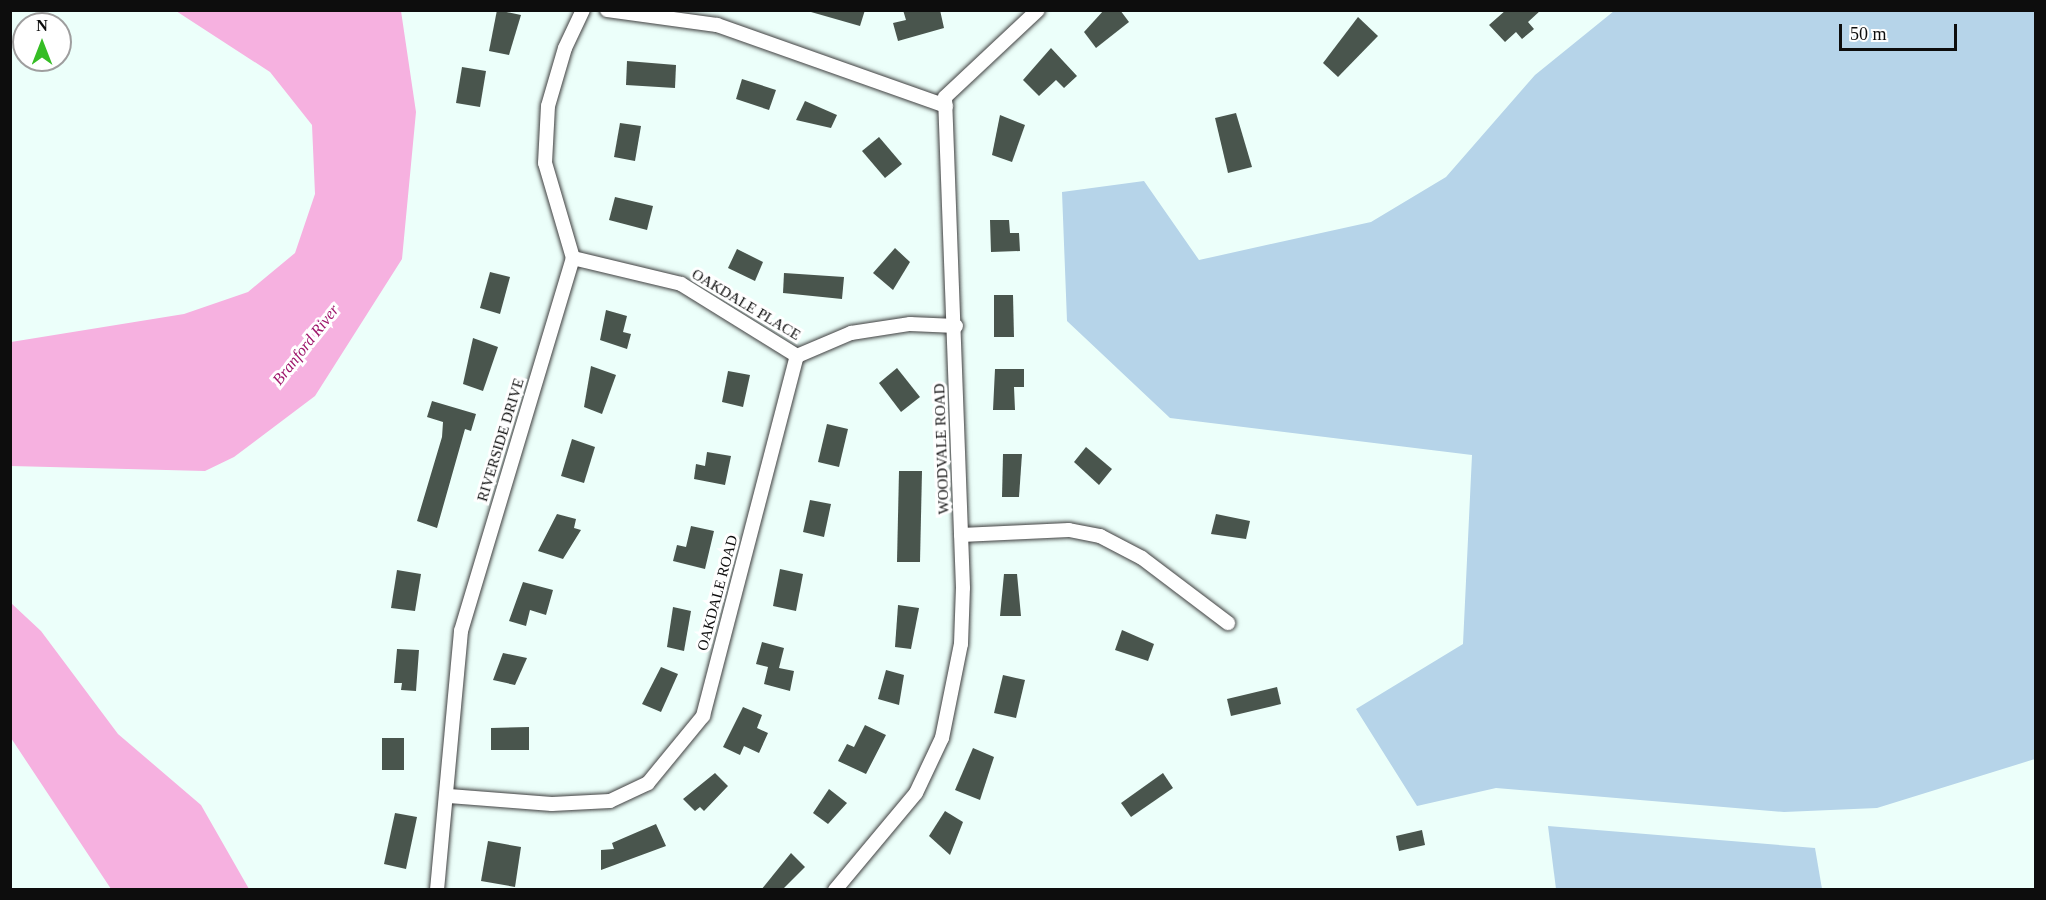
<!DOCTYPE html>
<style>
body{margin:0}
#map{position:relative;width:2046px;height:900px;overflow:hidden;background:#ecfffa;font-family:"Times New Roman",serif}
div>[style]{position:absolute}
.green>*{inset:0;background:#b6d4e9}
.water>*{inset:0;background:#f6b1e0}
.building>*{inset:0;background:#49554d}
.roads{filter:drop-shadow(0 0 2px #404040) drop-shadow(0 0 2px #404040)}
.minor>*{height:14px;margin:-7px;padding:0 7px;transform-origin:7px;border-radius:7px;background:#fff}
span{translate:-50% -50%;white-space:nowrap;text-align:center;line-height:1.15;-webkit-text-stroke:6px #fff;paint-order:stroke}
.street-label{font-size:15px;color:#0d0d0d}
.water-label{font-size:16px;color:#9e166b;font-style:italic}
.frame{position:absolute;inset:0;border:12px solid #0d0d0d;pointer-events:none}
.north{position:absolute;left:12px;top:12px;width:60px;height:60px;box-sizing:border-box;background:#fff;border:2px solid #9e9e9e;border-radius:50%;rotate:0deg;font-size:16px;font-weight:700;line-height:24px;text-align:center;color:#0d0d0d}
.north::after{content:'';display:block;margin:auto;width:21px;height:27px;background:#35bd24;clip-path:polygon(50% 0,100% 100%,50% 72%,0 100%)}
.scale{position:absolute;left:1839px;top:24px;width:118px;height:27px;box-sizing:border-box;border:3px solid #0d0d0d;border-top:0;padding-left:8px;font-size:18px;line-height:21px;white-space:nowrap;color:#0d0d0d;-webkit-text-stroke:4px #fff;paint-order:stroke}
</style>
<div id="map">
<div class="green">
<i style="clip-path:polygon(1614px 11px,2035px 11px,2035px 759px,1877px 808px,1784px 812px,1496px 788px,1417px 806px,1356px 709px,1463px 644px,1472px 455px,1170px 418px,1067px 321px,1062px 192px,1144px 181px,1199px 260px,1371px 222px,1446px 177px,1535px 75px)"></i>
<i style="clip-path:polygon(1548px 826px,1815px 848px,1822px 889px,1556px 889px)"></i>
</div>
<div class="water">
<i style="clip-path:polygon(176px 11px,401px 11px,416px 112px,402px 259px,315px 396px,234px 457px,205px 471px,11px 466px,11px 342px,184px 314px,248px 292px,295px 253px,315px 194px,312px 125px,270px 72px)"></i>
<i style="clip-path:polygon(11px 603px,41px 631px,118px 734px,201px 805px,249px 889px,111px 889px,11px 738px)"></i>
</div>
<div class="building">
<i style="clip-path:polygon(497px 10px,521px 15px,509px 55px,489px 51px)"></i>
<i style="clip-path:polygon(823px 10px,865px 10px,860px 26px,811px 12px)"></i>
<i style="clip-path:polygon(903px 10px,940px 10px,944px 28px,898px 41px,893px 23px,906px 20px)"></i>
<i style="clip-path:polygon(1104px 10px,1120px 10px,1129px 22px,1096px 48px,1084px 32px)"></i>
<i style="clip-path:polygon(1506px 10px,1541px 10px,1528px 22px,1534px 29px,1522px 39px,1516px 32px,1505px 42px,1489px 25px)"></i>
<i style="clip-path:polygon(1358px 17px,1378px 36px,1338px 77px,1323px 63px)"></i>
<i style="clip-path:polygon(1051px 48px,1077px 76px,1064px 88px,1056px 80px,1039px 96px,1023px 80px)"></i>
<i style="clip-path:polygon(627px 61px,676px 65px,675px 88px,626px 85px)"></i>
<i style="clip-path:polygon(462px 67px,486px 71px,480px 107px,456px 103px)"></i>
<i style="clip-path:polygon(742px 79px,776px 90px,769px 110px,736px 99px)"></i>
<i style="clip-path:polygon(805px 101px,837px 115px,831px 128px,796px 120px)"></i>
<i style="clip-path:polygon(1236px 113px,1252px 167px,1228px 173px,1215px 118px)"></i>
<i style="clip-path:polygon(1000px 115px,1025px 125px,1012px 162px,992px 155px)"></i>
<i style="clip-path:polygon(620px 123px,641px 126px,635px 161px,614px 157px)"></i>
<i style="clip-path:polygon(879px 137px,902px 164px,885px 178px,862px 151px)"></i>
<i style="clip-path:polygon(615px 197px,653px 206px,647px 230px,609px 220px)"></i>
<i style="clip-path:polygon(990px 220px,1009px 220px,1010px 233px,1019px 233px,1020px 251px,991px 252px)"></i>
<i style="clip-path:polygon(895px 248px,910px 262px,893px 290px,873px 273px)"></i>
<i style="clip-path:polygon(737px 249px,763px 262px,755px 281px,728px 268px)"></i>
<i style="clip-path:polygon(490px 272px,510px 277px,500px 314px,480px 308px)"></i>
<i style="clip-path:polygon(784px 273px,844px 277px,842px 299px,783px 293px)"></i>
<i style="clip-path:polygon(994px 295px,1013px 295px,1014px 337px,994px 337px)"></i>
<i style="clip-path:polygon(606px 310px,627px 316px,623px 332px,631px 334px,627px 349px,600px 340px)"></i>
<i style="clip-path:polygon(473px 338px,498px 347px,483px 391px,463px 384px)"></i>
<i style="clip-path:polygon(591px 366px,616px 375px,602px 414px,584px 407px)"></i>
<i style="clip-path:polygon(897px 368px,920px 397px,901px 412px,879px 383px)"></i>
<i style="clip-path:polygon(995px 369px,1024px 369px,1024px 387px,1014px 387px,1015px 410px,993px 410px)"></i>
<i style="clip-path:polygon(728px 371px,750px 375px,743px 407px,722px 402px)"></i>
<i style="clip-path:polygon(432px 401px,476px 414px,471px 431px,465px 429px,437px 528px,417px 521px,442px 437px,443px 422px,427px 417px)"></i>
<i style="clip-path:polygon(827px 424px,848px 429px,839px 467px,818px 462px)"></i>
<i style="clip-path:polygon(572px 439px,595px 447px,584px 483px,561px 476px)"></i>
<i style="clip-path:polygon(1086px 447px,1112px 469px,1099px 485px,1074px 462px)"></i>
<i style="clip-path:polygon(707px 452px,731px 456px,725px 485px,694px 479px,696px 464px,705px 466px)"></i>
<i style="clip-path:polygon(1003px 454px,1022px 454px,1019px 497px,1002px 497px)"></i>
<i style="clip-path:polygon(899px 471px,922px 471px,920px 562px,897px 562px)"></i>
<i style="clip-path:polygon(810px 500px,831px 504px,824px 537px,803px 532px)"></i>
<i style="clip-path:polygon(557px 514px,576px 519px,574px 528px,581px 530px,563px 559px,538px 551px)"></i>
<i style="clip-path:polygon(1216px 514px,1250px 521px,1246px 539px,1211px 534px)"></i>
<i style="clip-path:polygon(691px 526px,714px 531px,705px 569px,673px 561px,677px 545px,686px 547px)"></i>
<i style="clip-path:polygon(780px 569px,803px 574px,796px 611px,773px 606px)"></i>
<i style="clip-path:polygon(397px 570px,421px 574px,415px 611px,391px 608px)"></i>
<i style="clip-path:polygon(1004px 574px,1017px 574px,1021px 616px,1000px 616px)"></i>
<i style="clip-path:polygon(523px 582px,553px 590px,546px 615px,530px 610px,526px 626px,509px 621px)"></i>
<i style="clip-path:polygon(898px 605px,919px 608px,911px 649px,895px 647px)"></i>
<i style="clip-path:polygon(673px 607px,691px 611px,684px 651px,667px 647px)"></i>
<i style="clip-path:polygon(1122px 630px,1154px 644px,1148px 661px,1115px 650px)"></i>
<i style="clip-path:polygon(762px 642px,784px 648px,779px 668px,794px 671px,790px 691px,764px 684px,768px 667px,756px 664px)"></i>
<i style="clip-path:polygon(397px 649px,419px 650px,416px 691px,401px 690px,402px 683px,394px 683px)"></i>
<i style="clip-path:polygon(503px 653px,527px 658px,515px 685px,493px 680px)"></i>
<i style="clip-path:polygon(661px 667px,678px 674px,661px 712px,642px 704px)"></i>
<i style="clip-path:polygon(886px 670px,904px 675px,899px 705px,878px 699px)"></i>
<i style="clip-path:polygon(1003px 675px,1025px 680px,1016px 718px,994px 713px)"></i>
<i style="clip-path:polygon(1277px 687px,1281px 704px,1231px 716px,1227px 699px)"></i>
<i style="clip-path:polygon(743px 707px,762px 715px,757px 728px,768px 733px,759px 753px,744px 746px,740px 755px,723px 747px)"></i>
<i style="clip-path:polygon(865px 725px,886px 735px,866px 774px,838px 761px,847px 744px,854px 747px)"></i>
<i style="clip-path:polygon(529px 727px,529px 750px,491px 750px,491px 728px)"></i>
<i style="clip-path:polygon(382px 738px,404px 738px,404px 770px,382px 770px)"></i>
<i style="clip-path:polygon(973px 748px,994px 757px,980px 800px,955px 790px)"></i>
<i style="clip-path:polygon(715px 773px,728px 786px,704px 811px,700px 807px,695px 811px,683px 799px)"></i>
<i style="clip-path:polygon(1163px 773px,1173px 788px,1131px 817px,1121px 803px)"></i>
<i style="clip-path:polygon(829px 789px,847px 803px,828px 824px,813px 813px)"></i>
<i style="clip-path:polygon(945px 811px,963px 822px,950px 855px,929px 836px)"></i>
<i style="clip-path:polygon(395px 813px,417px 817px,406px 869px,384px 864px)"></i>
<i style="clip-path:polygon(656px 824px,666px 846px,601px 870px,601px 850px,614px 849px,612px 843px)"></i>
<i style="clip-path:polygon(1422px 830px,1425px 845px,1399px 851px,1396px 836px)"></i>
<i style="clip-path:polygon(488px 841px,521px 847px,515px 887px,481px 881px)"></i>
<i style="clip-path:polygon(791px 853px,805px 867px,782px 890px,761px 890px)"></i>
</div>
<div class="roads">
<div class="minor">
<i style="left:607px;top:10px;width:111px;rotate:7.8deg"></i>
<i style="left:717px;top:25px;width:243px;rotate:19.5deg"></i>
<i style="left:573px;top:258px;width:111px;rotate:13.5deg"></i>
<i style="left:681px;top:284px;width:137px;rotate:31.8deg"></i>
<i style="left:961px;top:535px;width:108px;rotate:-2.7deg"></i>
<i style="left:1069px;top:530px;width:32px;rotate:11deg"></i>
<i style="left:1100px;top:536px;width:47px;rotate:27.6deg"></i>
<i style="left:1142px;top:558px;width:108px;rotate:37.1deg"></i>
<i style="left:449px;top:796px;width:103px;rotate:4.4deg"></i>
<i style="left:552px;top:804px;width:58px;rotate:-3deg"></i>
<i style="left:610px;top:801px;width:42px;rotate:-25.3deg"></i>
<i style="left:648px;top:783px;width:87px;rotate:-50.6deg"></i>
<i style="left:703px;top:716px;width:372px;rotate:-75.4deg"></i>
<i style="left:797px;top:356px;width:59px;rotate:-23.1deg"></i>
<i style="left:851px;top:333px;width:60px;rotate:-8.7deg"></i>
<i style="left:910px;top:324px;width:46px;rotate:2.5deg"></i>
<i style="left:437px;top:890px;width:260px;rotate:-84.7deg"></i>
<i style="left:461px;top:631px;width:389px;rotate:-73.3deg"></i>
<i style="left:573px;top:258px;width:99px;rotate:-106.4deg"></i>
<i style="left:545px;top:163px;width:57px;rotate:-87deg"></i>
<i style="left:548px;top:106px;width:60px;rotate:-73.7deg"></i>
<i style="left:565px;top:48px;width:42px;rotate:-64.7deg"></i>
<i style="left:835px;top:890px;width:126px;rotate:-50.1deg"></i>
<i style="left:916px;top:793px;width:61px;rotate:-64.7deg"></i>
<i style="left:942px;top:738px;width:96px;rotate:-78.6deg"></i>
<i style="left:961px;top:644px;width:56px;rotate:-88deg"></i>
<i style="left:963px;top:588px;width:491px;rotate:-92.1deg"></i>
<i style="left:945px;top:97px;width:127px;rotate:-43.1deg"></i>
</div>
</div>
<div class="street-label">
<span style="left:746px;top:305px;rotate:31deg">OAKDALE PLACE</span>
<span style="left:501px;top:440px;rotate:-73deg">RIVERSIDE DRIVE</span>
<span style="left:942px;top:449px;rotate:-92deg">WOODVALE ROAD</span>
<span style="left:718px;top:593px;rotate:-75deg">OAKDALE ROAD</span>
</div>
<div class="water-label">
<span style="left:306px;top:345px;rotate:-52deg">Branford River</span>
</div>
<div class="frame"></div>
<div class="north">N</div>
<div class="scale">50 m</div>
</div>
